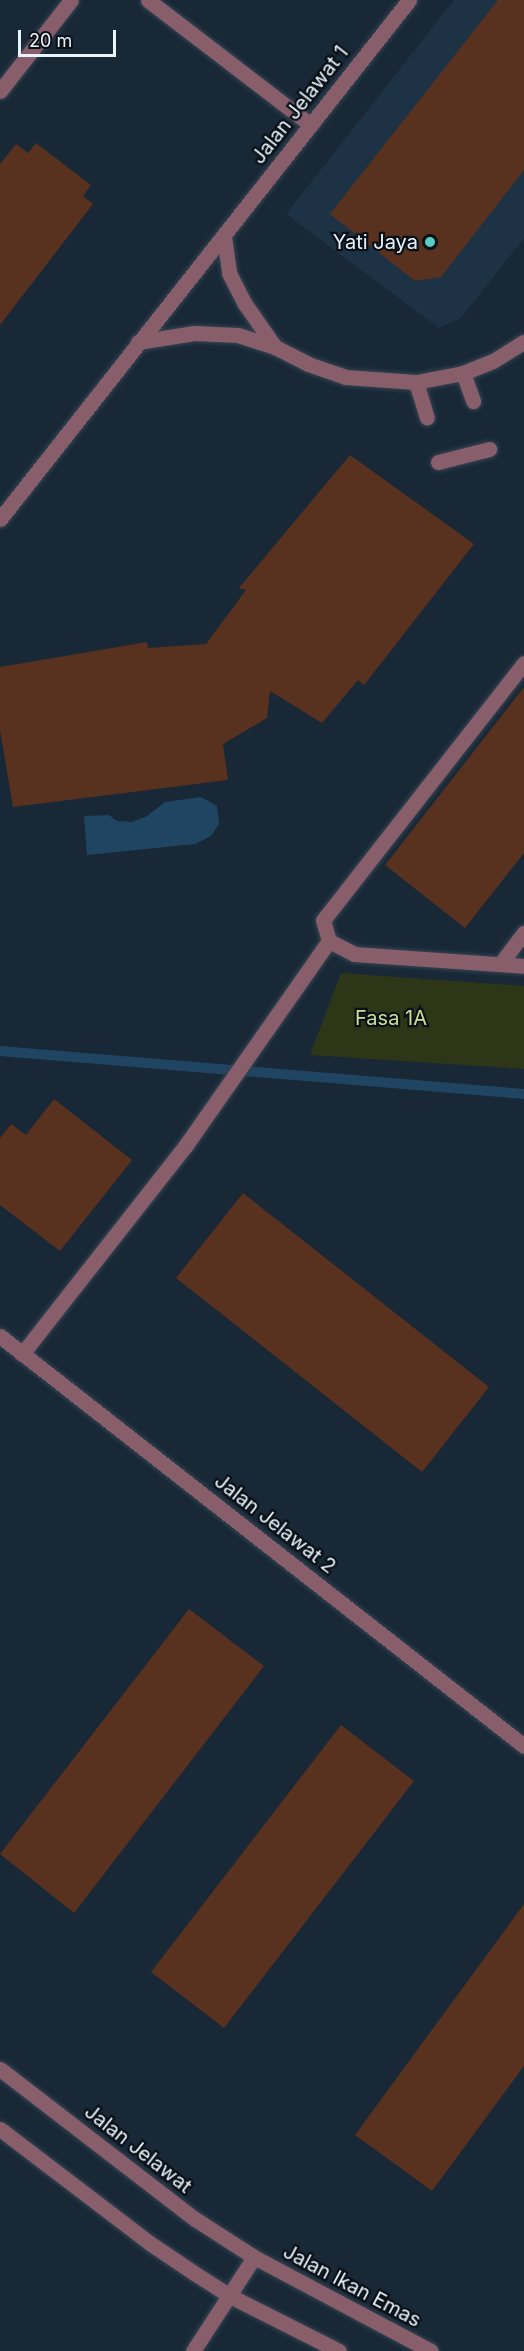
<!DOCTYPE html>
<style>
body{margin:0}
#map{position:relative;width:524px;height:2351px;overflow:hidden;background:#182836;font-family:Inter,sans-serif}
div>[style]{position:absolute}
.built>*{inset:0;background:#1e3245}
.green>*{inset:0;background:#2e3618}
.water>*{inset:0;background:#204562}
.stream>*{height:10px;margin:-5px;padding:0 5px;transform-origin:5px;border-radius:5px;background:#204562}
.building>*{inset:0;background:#59311f}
.roads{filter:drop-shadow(0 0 2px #354452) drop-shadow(0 0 2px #354452)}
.minor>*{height:15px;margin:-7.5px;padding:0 7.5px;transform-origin:7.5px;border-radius:7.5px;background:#885e6a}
.dots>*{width:16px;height:16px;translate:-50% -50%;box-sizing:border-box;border:3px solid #091016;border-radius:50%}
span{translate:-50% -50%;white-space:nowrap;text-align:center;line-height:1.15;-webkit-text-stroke:4.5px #091016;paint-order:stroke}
.street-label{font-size:20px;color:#e9f3fd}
.poi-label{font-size:20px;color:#e9f3fd}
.right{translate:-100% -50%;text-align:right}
.park-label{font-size:20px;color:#ccdf97}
.scale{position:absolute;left:18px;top:30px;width:98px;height:27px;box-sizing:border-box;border:3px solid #e9f3fd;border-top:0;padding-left:8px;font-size:18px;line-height:21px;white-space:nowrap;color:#e9f3fd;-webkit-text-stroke:4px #091016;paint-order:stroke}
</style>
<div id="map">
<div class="built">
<i style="clip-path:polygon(454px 0,524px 0,524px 238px,461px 318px,439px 328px,286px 214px)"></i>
</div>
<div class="green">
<i style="clip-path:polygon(341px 973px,524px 986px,524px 1069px,310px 1055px)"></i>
</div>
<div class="water">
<i style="clip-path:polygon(201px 797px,217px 806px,219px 824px,211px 836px,195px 844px,87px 855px,84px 816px,109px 815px,117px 821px,132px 822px,147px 816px,165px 802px)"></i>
</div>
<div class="stream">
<i style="left:0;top:1051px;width:526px;rotate:4.69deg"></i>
</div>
<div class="building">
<i style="clip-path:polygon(498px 0,524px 0,524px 170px,441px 277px,415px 281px,330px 214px)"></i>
<i style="clip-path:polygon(36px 143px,91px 185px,83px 196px,93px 204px,0 325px,0 164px,16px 144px,28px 153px)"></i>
<i style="clip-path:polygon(350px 455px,474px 544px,364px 685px,358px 680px,322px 723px,270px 691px,267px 718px,223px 744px,228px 780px,13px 807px,0 730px,0 667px,147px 642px,148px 648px,206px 644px,246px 590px,239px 588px)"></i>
<i style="clip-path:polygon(524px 687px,524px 853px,465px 928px,385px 865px)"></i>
<i style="clip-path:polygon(54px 1099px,132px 1160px,60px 1251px,0 1205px,0 1138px,11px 1124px,26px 1135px)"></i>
<i style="clip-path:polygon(243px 1193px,489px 1387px,422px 1472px,176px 1278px)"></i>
<i style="clip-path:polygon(189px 1609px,264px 1666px,74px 1913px,0 1854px)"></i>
<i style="clip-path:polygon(341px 1725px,414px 1781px,224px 2028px,151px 1972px)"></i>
<i style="clip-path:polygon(524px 1904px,524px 2066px,432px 2191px,355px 2135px)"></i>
</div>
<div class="roads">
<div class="minor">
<i style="left:148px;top:0;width:205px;rotate:37.5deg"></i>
<i style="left:0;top:91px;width:115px;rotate:-52deg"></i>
<i style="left:224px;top:236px;width:37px;rotate:82deg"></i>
<i style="left:229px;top:273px;width:35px;rotate:63deg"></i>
<i style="left:245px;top:304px;width:52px;rotate:55.1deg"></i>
<i style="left:138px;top:342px;width:57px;rotate:-9.1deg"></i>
<i style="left:194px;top:333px;width:44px;rotate:2.6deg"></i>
<i style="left:238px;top:335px;width:39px;rotate:18deg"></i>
<i style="left:275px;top:347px;width:37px;rotate:27deg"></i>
<i style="left:308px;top:364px;width:39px;rotate:19deg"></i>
<i style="left:345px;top:377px;width:71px;rotate:4deg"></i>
<i style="left:416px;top:382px;width:48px;rotate:-10.8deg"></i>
<i style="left:463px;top:373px;width:32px;rotate:-22deg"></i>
<i style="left:493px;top:361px;width:36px;rotate:-32deg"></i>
<i style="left:463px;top:373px;width:30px;rotate:70deg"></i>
<i style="left:416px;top:382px;width:37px;rotate:73deg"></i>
<i style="left:438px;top:462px;width:53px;rotate:-14.3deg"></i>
<i style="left:0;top:519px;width:661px;rotate:-51.76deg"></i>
<i style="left:524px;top:663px;width:326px;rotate:128deg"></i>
<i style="left:323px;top:920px;width:22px;rotate:74deg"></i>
<i style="left:329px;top:941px;width:28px;rotate:27deg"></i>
<i style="left:354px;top:954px;width:170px;rotate:4deg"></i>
<i style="left:501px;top:963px;width:38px;rotate:-53deg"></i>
<i style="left:0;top:1336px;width:665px;rotate:38.04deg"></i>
<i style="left:22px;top:1354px;width:266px;rotate:-51.9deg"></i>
<i style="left:186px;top:1145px;width:249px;rotate:-55deg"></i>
<i style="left:0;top:2069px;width:246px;rotate:37.6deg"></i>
<i style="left:195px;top:2219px;width:70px;rotate:32.8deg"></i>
<i style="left:254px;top:2257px;width:200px;rotate:28deg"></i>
<i style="left:0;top:2129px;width:190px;rotate:37.3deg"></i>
<i style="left:151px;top:2244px;width:52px;rotate:34deg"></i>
<i style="left:194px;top:2273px;width:43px;rotate:32.6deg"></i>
<i style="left:230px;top:2296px;width:122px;rotate:26.8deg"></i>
<i style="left:193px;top:2351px;width:112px;rotate:-57deg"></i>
</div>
</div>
<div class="dots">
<i style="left:430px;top:242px;background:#57cec2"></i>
</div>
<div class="street-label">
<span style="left:300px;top:105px;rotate:-52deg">Jalan Jelawat 1</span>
<span style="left:275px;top:1524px;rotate:38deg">Jalan Jelawat 2</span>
<span style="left:138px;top:2149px;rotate:38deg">Jalan Jelawat</span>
<span style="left:352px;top:2286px;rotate:28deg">Jalan Ikan Emas</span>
</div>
<div class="poi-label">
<span class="right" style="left:418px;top:242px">Yati Jaya</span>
</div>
<div class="park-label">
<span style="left:391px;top:1018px">Fasa 1A</span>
</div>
<div class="scale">20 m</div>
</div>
